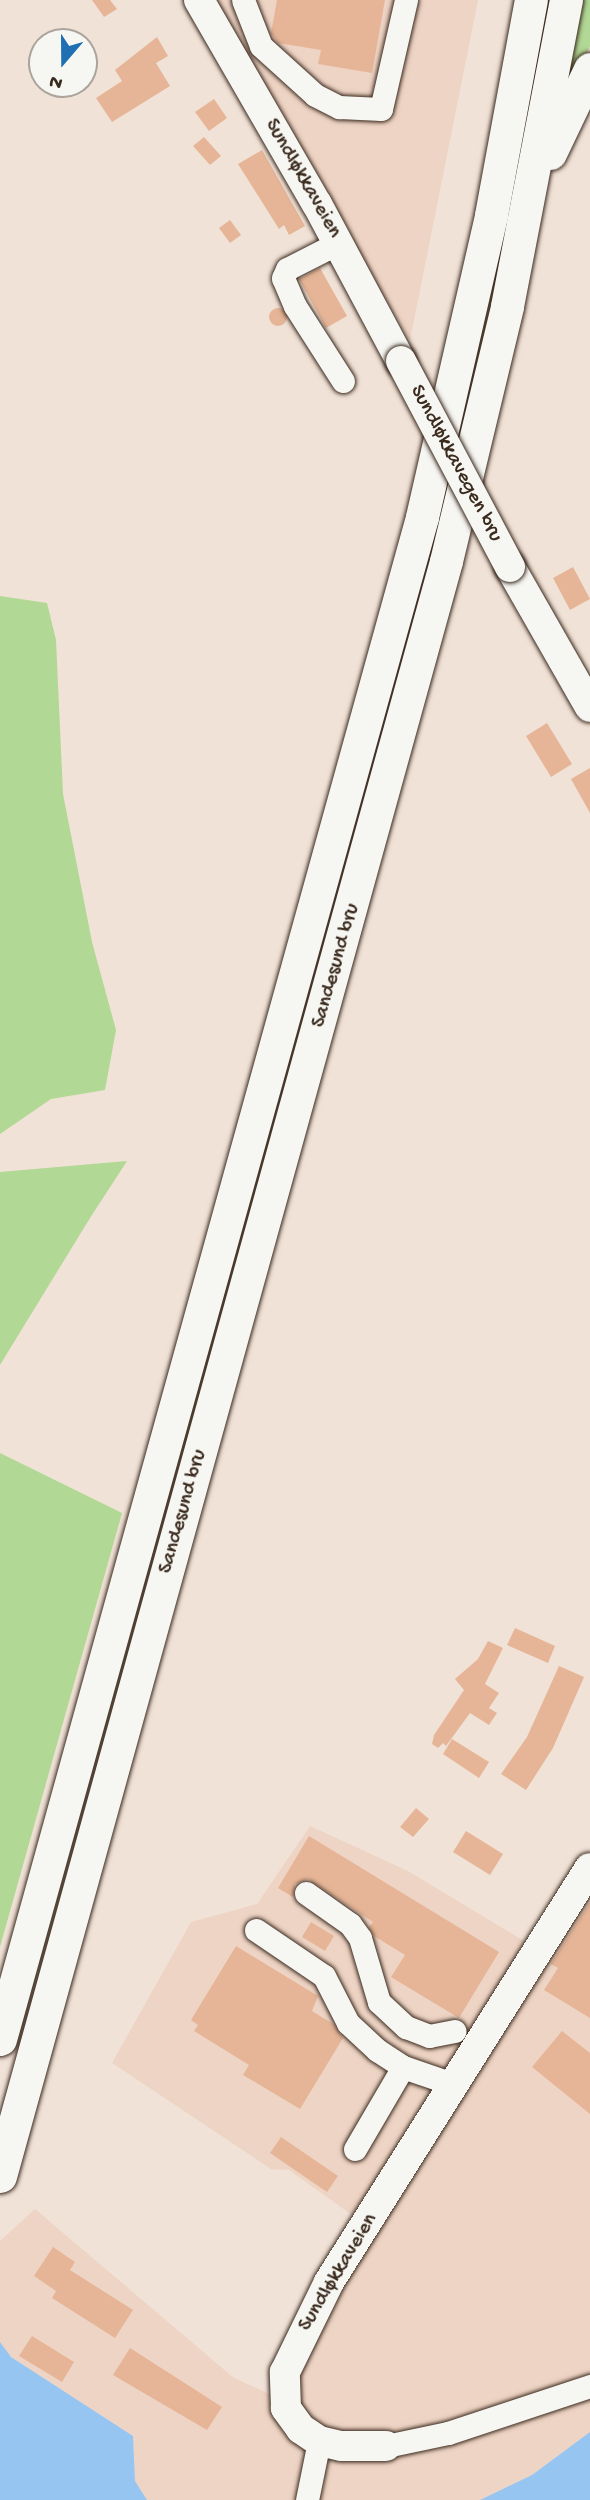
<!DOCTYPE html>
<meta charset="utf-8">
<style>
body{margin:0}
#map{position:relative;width:590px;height:2500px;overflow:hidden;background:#f1e2d7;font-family:"Gochi Hand",sans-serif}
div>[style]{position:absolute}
.built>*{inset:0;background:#eed4c4}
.green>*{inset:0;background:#b1d894}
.water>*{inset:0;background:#96c5f1}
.building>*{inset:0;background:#e6b597}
.round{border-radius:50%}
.roads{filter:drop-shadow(0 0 2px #3b2a1e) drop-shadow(0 0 2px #3b2a1e)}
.minor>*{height:23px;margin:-11.5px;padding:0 11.5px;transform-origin:11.5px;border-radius:11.5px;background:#f6f6f2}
.major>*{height:30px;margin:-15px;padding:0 15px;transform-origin:15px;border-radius:15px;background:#f6f6f2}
.highway>*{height:33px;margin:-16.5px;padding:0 16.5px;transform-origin:16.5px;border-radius:16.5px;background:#f6f6f2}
.bridges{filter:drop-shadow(0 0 2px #3b2a1e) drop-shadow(0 0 2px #3b2a1e)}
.major-bridge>*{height:30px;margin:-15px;padding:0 15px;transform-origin:15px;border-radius:15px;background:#f6f6f2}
span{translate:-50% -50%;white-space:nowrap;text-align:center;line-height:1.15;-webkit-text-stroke:5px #f6f6f2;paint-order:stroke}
.street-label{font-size:21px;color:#3b2a1e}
.north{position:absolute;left:28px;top:28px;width:70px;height:70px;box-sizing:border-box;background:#f6f6f2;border:2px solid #aba49d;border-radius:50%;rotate:200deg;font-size:19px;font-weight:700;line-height:28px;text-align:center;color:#3b2a1e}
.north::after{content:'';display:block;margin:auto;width:24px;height:32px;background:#1f6fb2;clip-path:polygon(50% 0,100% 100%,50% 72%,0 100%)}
</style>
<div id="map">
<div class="built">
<i style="clip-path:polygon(209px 0,478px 0,410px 340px,301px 161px)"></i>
<i style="clip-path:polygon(310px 1826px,408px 1871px,539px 1950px,590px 1868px,590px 2432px,532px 2475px,480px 2500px,147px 2500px,135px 2481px,133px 2436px,11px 2357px,0 2342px,0 2241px,35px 2209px,234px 2378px,285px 2401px,366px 2225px,289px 2170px,271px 2169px,112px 2063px,191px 1922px,257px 1904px)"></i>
</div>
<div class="green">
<i style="clip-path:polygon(580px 0,590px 0,590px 46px,565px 100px)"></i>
<i style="clip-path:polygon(0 596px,47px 603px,56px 640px,63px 794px,92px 942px,116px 1030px,105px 1090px,51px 1099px,0 1134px)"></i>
<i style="clip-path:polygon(127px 1161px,90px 1218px,0 1365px,0 1172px)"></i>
<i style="clip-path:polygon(0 1453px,122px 1513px,0 1947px)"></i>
</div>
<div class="water">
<i style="clip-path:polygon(0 2342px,11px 2357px,133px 2436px,135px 2481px,147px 2500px,0 2500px)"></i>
<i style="clip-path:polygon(590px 2432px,590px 2500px,480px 2500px,532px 2475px)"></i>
</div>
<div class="building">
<i style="clip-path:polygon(92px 0,110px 0,117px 9px,104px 17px)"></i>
<i style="clip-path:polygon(277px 0,385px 0,372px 73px,318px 64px,321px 50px,278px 43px,271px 33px)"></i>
<i style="clip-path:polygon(157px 37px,168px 56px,156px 63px,170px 86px,112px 122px,96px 98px,122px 81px,115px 70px)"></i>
<i style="clip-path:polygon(214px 99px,227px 118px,209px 131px,195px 112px)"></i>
<i style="clip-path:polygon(204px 137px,221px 156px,210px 165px,193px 146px)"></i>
<i style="clip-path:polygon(262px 150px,305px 226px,289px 235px,284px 225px,279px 229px,238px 164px)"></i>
<i style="clip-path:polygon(230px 220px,241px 235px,230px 243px,219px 228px)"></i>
<i style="clip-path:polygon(320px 268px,347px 316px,326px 328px,299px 279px)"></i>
<i class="round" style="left:269px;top:308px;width:18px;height:18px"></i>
<i style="clip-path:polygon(573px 567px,590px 599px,570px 610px,553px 578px)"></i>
<i style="clip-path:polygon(547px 723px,572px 764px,551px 777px,526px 736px)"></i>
<i style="clip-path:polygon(590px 768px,590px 813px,571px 779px)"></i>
<i style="clip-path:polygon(515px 1628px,555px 1646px,548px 1663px,507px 1645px)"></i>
<i style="clip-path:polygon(488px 1641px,503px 1648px,485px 1684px,499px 1693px,489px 1708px,497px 1713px,489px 1725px,470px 1713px,446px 1746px,443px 1743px,438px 1748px,432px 1744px,434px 1735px,464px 1690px,455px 1679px,478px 1659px)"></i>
<i style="clip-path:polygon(559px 1666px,584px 1677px,553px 1748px,526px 1790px,501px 1774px,527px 1737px)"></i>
<i style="clip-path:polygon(452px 1739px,489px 1762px,479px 1778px,443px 1754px)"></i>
<i style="clip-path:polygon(416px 1808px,429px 1819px,413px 1837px,400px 1827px)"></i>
<i style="clip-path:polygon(466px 1831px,503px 1854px,490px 1875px,453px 1852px)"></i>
<i style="clip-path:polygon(309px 1836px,499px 1952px,459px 2018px,391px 1977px,405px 1955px,374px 1936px,369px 1927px,373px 1922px,308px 1879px,295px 1884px,293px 1897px,278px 1888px)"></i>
<i style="clip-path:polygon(590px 1902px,590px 2018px,544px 1990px,558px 1968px,551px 1964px)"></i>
<i style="clip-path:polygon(311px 1922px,334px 1936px,325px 1951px,302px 1937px)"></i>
<i style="clip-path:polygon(236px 1946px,318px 1996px,312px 2011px,333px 2024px,343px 2038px,300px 2109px,243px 2075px,249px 2065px,194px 2031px,198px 2025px,191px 2020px)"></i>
<i style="clip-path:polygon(562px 2031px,590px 2053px,590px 2114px,532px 2067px)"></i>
<i style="clip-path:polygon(281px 2137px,338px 2176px,327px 2192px,270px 2153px)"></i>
<i style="clip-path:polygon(53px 2247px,75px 2262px,70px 2270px,133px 2310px,115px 2338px,52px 2298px,56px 2291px,34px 2276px)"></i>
<i style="clip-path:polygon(32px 2336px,74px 2362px,62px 2382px,19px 2356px)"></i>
<i style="clip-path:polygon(130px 2348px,222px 2407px,207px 2430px,113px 2375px)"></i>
</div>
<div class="roads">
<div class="minor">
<i style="left:243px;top:0;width:49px;rotate:68.6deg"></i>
<i style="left:261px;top:46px;width:73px;rotate:42.2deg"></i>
<i style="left:315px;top:95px;width:27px;rotate:27deg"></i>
<i style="left:339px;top:107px;width:42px;rotate:2.7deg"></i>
<i style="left:381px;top:109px;width:112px;rotate:-77.1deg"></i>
<i style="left:338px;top:243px;width:57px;rotate:153deg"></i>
<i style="left:287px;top:269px;width:10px;rotate:114deg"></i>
<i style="left:283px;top:278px;width:30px;rotate:67deg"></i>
<i style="left:295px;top:306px;width:89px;rotate:57.4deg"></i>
<i style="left:306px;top:1893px;width:54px;rotate:35.2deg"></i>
<i style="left:350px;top:1924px;width:17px;rotate:54deg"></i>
<i style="left:360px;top:1938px;width:67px;rotate:73.5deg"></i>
<i style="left:379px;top:2002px;width:37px;rotate:43deg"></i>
<i style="left:406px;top:2027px;width:25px;rotate:21deg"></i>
<i style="left:429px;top:2036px;width:26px;rotate:-11deg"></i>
<i style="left:256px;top:1930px;width:82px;rotate:34.1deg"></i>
<i style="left:324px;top:1976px;width:53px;rotate:62.9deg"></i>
<i style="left:348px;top:2023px;width:40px;rotate:43deg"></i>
<i style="left:377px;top:2050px;width:31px;rotate:33deg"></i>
<i style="left:403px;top:2067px;width:56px;rotate:18.8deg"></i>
<i style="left:355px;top:2149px;width:95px;rotate:-59.7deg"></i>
<i style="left:386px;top:2446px;width:63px;rotate:-11.8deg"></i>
<i style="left:448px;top:2433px;width:150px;rotate:-18.3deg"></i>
<i style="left:307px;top:2500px;width:60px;rotate:-78.5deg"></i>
</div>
<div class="major">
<i style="left:199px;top:0;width:236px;rotate:60deg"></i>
<i style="left:317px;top:204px;width:178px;rotate:61.9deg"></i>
<i style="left:510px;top:567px;width:161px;rotate:60.3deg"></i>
<i style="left:386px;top:2446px;width:45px;rotate:180deg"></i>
<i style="left:341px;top:2446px;width:23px;rotate:-167deg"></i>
<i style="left:319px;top:2441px;width:22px;rotate:-146deg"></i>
<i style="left:301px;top:2429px;width:26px;rotate:-126deg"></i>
<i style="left:286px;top:2408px;width:36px;rotate:-92deg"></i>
<i style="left:285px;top:2372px;width:100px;rotate:-63.9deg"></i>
<i style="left:329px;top:2282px;width:489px;rotate:-57.8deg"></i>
</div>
<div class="highway">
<i style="left:550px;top:153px;width:93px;rotate:-64.5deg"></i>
<i style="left:0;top:2039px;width:1579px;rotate:-74.5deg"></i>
<i style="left:422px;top:517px;width:310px;rotate:-77.1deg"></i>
<i style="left:491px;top:215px;width:219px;rotate:-79.5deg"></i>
<i style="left:0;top:2176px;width:1675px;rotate:-74.56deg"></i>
<i style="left:446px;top:561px;width:262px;rotate:-76.5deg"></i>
<i style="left:507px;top:306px;width:312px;rotate:-79.1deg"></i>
</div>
</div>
<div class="bridges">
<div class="major-bridge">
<i style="left:401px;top:361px;width:233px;rotate:62.1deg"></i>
</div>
</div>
<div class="street-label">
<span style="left:302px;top:179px;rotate:60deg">Sundløkkaveien</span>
<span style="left:455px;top:464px;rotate:62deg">Sundløkkavegen bru</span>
<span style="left:337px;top:966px;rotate:-74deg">Sandesund bru</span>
<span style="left:184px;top:1512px;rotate:-74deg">Sandesund bru</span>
<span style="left:339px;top:2273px;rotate:-59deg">Sundløkkaveien</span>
</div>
<div class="north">N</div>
</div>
